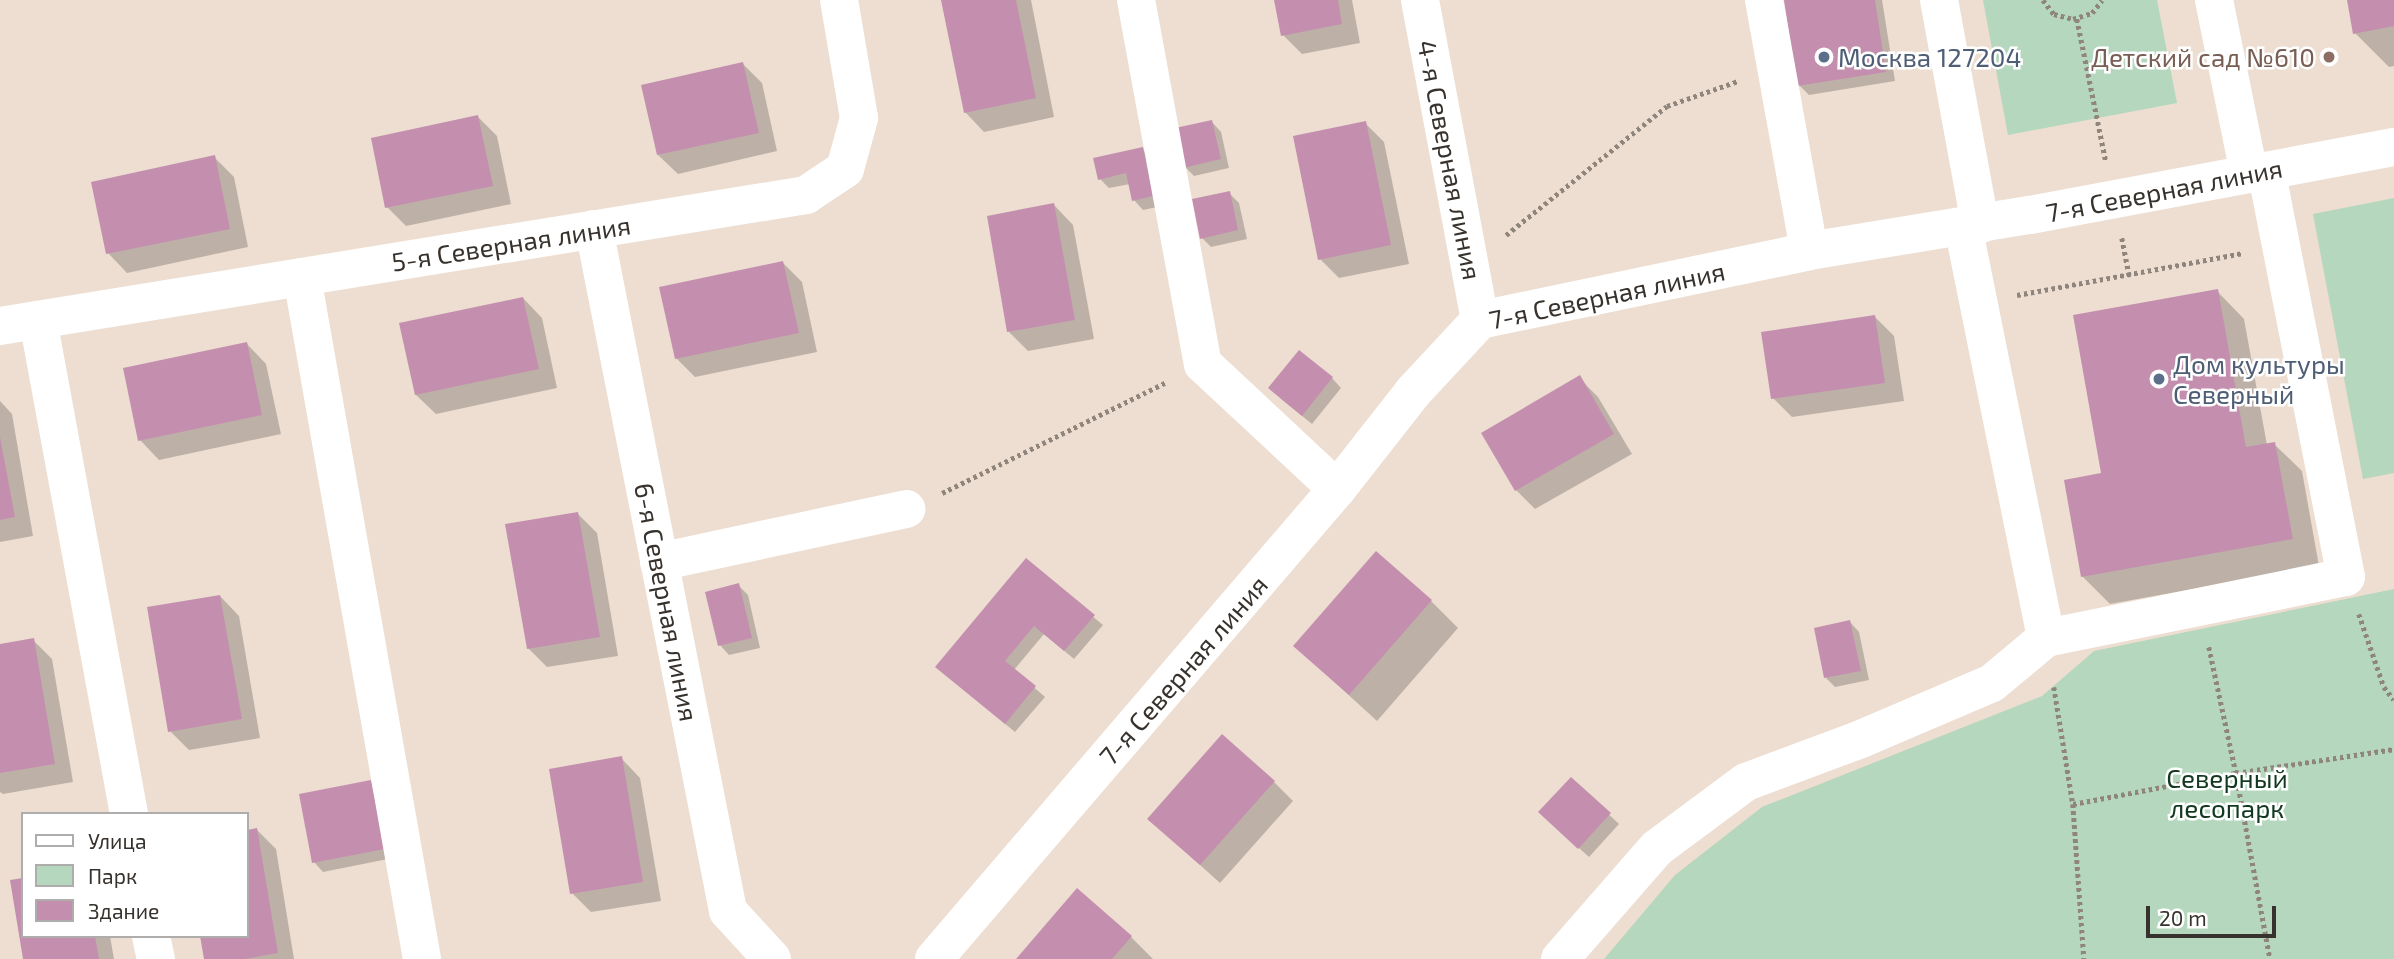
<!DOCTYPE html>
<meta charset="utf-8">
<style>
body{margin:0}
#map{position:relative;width:2394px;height:959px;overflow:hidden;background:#edded1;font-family:"Exo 2",sans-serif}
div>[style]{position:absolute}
.green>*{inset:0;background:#b5d7bd}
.shadow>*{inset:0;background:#0003}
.building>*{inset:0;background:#c48fae}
.path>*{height:4.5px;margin-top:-2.25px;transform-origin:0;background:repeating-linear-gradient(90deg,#8f857c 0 3.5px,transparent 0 7px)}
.minor>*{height:38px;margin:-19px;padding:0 19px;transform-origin:19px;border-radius:19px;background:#fff}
.dots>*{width:19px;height:19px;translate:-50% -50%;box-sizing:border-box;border:4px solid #fff;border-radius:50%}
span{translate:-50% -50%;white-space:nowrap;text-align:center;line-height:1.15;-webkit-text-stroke:5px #fff;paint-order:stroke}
.service-label{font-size:26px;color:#4e5e75}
.left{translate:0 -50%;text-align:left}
.education-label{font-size:26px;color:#785e54}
.right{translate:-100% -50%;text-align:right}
.street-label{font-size:26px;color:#37322d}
.park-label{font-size:26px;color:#12381f}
.legend{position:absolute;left:21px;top:812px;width:228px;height:126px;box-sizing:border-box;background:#fff;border:2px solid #afadab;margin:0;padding:9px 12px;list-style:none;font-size:21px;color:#37322d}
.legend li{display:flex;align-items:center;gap:14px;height:35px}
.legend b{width:35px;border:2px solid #afadab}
.scale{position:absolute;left:2146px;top:906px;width:130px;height:32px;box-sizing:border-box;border:4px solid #37322d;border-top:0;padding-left:9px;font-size:21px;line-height:24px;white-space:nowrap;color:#37322d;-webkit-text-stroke:5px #fff;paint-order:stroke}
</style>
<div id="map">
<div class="green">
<i style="clip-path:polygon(1983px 0,2157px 0,2177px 103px,2008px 135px)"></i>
<i style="clip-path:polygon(2394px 198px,2394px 473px,2363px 479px,2313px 214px)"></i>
<i style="clip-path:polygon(2394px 589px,2394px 959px,1604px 959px,1675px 875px,1762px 807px,2042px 696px,2094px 651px)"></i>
</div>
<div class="shadow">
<i style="clip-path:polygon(942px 0,1031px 0,1054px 117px,984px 132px,965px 112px)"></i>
<i style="clip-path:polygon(1276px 0,1352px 0,1360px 43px,1302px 54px,1283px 35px)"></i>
<i style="clip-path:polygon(1786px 0,1882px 0,1895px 81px,1809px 95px,1799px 85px)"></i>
<i style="clip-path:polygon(2349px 0,2394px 0,2394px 66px,2389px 67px,2355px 33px)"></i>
<i style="clip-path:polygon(743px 64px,762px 83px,777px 151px,678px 174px,658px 155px)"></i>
<i style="clip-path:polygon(478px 117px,497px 136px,511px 204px,406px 226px,387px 207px)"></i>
<i style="clip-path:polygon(1212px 122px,1221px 132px,1229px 168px,1194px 176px,1185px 167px)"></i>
<i style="clip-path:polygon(1365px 123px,1384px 142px,1409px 264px,1339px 278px,1320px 259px)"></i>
<i style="clip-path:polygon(1142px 149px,1152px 158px,1162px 206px,1143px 210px,1134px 200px,1130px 184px,1109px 188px,1100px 179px)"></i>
<i style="clip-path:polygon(214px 157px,234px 177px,248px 247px,127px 273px,108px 253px)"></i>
<i style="clip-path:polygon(1229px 193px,1239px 203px,1247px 239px,1211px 247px,1202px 238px)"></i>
<i style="clip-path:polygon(1054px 205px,1073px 225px,1094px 339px,1028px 351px,1009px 332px)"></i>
<i style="clip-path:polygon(783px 263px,802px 282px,817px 352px,695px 377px,676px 358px)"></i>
<i style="clip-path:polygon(2217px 291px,2244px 319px,2267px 445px,2274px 444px,2302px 471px,2319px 566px,2110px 604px,2083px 577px,2103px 474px)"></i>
<i style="clip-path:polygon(523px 298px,542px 318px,557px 388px,436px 414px,416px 395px)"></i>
<i style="clip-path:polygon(1874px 316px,1894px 336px,1904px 401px,1792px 417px,1773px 398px)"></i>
<i style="clip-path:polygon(247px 344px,266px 364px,281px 434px,159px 460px,140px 440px)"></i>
<i style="clip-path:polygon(1332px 378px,1341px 388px,1312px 424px,1280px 398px)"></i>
<i style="clip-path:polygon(1579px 378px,1598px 397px,1632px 454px,1535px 509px,1516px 490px,1483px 434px)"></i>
<i style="clip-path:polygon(0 401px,12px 414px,33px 536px,0 542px)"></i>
<i style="clip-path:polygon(578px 514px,597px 533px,618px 656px,547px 667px,528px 648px)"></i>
<i style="clip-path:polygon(1026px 561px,1103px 625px,1074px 659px,1044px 634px,1014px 670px,1045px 697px,1015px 732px,947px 676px)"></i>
<i style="clip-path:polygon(738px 585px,748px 595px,760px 648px,729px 655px,720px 645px)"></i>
<i style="clip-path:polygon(220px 596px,239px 616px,260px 738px,189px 750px,170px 731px)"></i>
<i style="clip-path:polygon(1431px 601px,1458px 628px,1377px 721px,1295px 646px)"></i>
<i style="clip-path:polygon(1850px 622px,1859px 632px,1869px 680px,1835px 687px,1826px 678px)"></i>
<i style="clip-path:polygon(33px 640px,52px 659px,73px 782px,3px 794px,0 792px,0 646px)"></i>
<i style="clip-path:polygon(621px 758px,640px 778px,661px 901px,591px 912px,572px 893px)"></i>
<i style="clip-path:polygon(1571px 779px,1619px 824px,1589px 857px,1550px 822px)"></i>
<i style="clip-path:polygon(370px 782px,393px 858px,323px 872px,314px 862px)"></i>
<i style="clip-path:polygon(1274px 782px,1293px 801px,1220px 883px,1149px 819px)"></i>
<i style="clip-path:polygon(257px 830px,276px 849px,294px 959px,206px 959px,247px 936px,247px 832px)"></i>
<i style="clip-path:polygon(12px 882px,23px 936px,110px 936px,114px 959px,25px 959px)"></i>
<i style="clip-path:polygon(1131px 937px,1153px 959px,1019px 959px)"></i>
</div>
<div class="building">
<i style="clip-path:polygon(941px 0,1016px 0,1036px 98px,964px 113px)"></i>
<i style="clip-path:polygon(1274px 0,1338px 0,1342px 24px,1281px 36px)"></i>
<i style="clip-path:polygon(1784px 0,1875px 0,1886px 72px,1797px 86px)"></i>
<i style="clip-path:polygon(2347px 0,2394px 0,2394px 26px,2353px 34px)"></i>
<i style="clip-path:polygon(743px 62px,759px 133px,657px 155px,641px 85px)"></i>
<i style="clip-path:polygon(478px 115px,493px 186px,385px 208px,371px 138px)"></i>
<i style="clip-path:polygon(1212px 120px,1221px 159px,1183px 168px,1175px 128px)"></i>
<i style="clip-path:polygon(1366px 121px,1391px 245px,1318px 260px,1293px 136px)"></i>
<i style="clip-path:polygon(1143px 147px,1153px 196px,1132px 201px,1126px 173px,1098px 180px,1093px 158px)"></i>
<i style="clip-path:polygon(215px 155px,230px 229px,106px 254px,91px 182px)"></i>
<i style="clip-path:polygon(1230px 191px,1238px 230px,1200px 239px,1192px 199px)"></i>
<i style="clip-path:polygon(1054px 203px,1075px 320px,1007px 332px,987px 216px)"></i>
<i style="clip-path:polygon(783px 261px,799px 333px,675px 359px,659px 287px)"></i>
<i style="clip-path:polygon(2218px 289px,2246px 447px,2275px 442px,2293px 539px,2081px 577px,2064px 480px,2101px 473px,2073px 315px)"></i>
<i style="clip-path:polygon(523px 297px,539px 369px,415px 395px,399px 323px)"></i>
<i style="clip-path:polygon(1875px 315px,1885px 383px,1771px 399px,1761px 332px)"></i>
<i style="clip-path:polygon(247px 342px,262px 415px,138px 441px,123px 368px)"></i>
<i style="clip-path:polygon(1299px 350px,1333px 377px,1302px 416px,1268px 388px)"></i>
<i style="clip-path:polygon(1580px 375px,1614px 434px,1515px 491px,1481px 433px)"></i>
<i style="clip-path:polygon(0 437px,15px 517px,0 520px)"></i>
<i style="clip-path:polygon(578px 512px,600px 637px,527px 649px,505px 524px)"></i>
<i style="clip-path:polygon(1376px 551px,1432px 600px,1349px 695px,1293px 646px)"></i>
<i style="clip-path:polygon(1026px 558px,1095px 615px,1064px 651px,1034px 626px,1005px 661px,1036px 686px,1005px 724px,935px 667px)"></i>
<i style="clip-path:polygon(739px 583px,752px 638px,718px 646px,705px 592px)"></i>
<i style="clip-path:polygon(220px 595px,242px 719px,168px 732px,147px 607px)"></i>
<i style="clip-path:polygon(1850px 620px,1861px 671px,1824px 678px,1814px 628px)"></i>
<i style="clip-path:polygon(34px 638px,55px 764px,0 773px,0 644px)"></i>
<i style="clip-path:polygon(1222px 734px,1275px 781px,1200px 865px,1147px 819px)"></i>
<i style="clip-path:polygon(622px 756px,643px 882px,570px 894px,549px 769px)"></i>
<i style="clip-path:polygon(1571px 777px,1611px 813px,1578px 849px,1538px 812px)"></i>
<i style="clip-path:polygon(371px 780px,385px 849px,312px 863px,299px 794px)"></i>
<i style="clip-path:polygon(257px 828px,278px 953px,245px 959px,204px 959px,200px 936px,247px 936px,247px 830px)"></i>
<i style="clip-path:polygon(23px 878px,23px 936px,95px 936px,99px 959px,23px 959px,10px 880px)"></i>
<i style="clip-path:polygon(1077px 888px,1132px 936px,1112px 959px,1016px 959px)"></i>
</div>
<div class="path">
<i style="left:2043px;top:0;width:18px;rotate:52deg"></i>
<i style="left:2054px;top:14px;width:20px;rotate:15deg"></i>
<i style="left:2073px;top:19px;width:20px;rotate:-18deg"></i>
<i style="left:2092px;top:13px;width:16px;rotate:-52deg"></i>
<i style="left:2077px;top:19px;width:145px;rotate:78.5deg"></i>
<i style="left:1506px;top:235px;width:206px;rotate:-38.7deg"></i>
<i style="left:1667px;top:106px;width:75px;rotate:-19.4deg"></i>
<i style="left:2122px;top:238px;width:38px;rotate:79deg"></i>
<i style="left:2017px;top:295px;width:230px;rotate:-10.5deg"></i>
<i style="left:942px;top:493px;width:251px;rotate:-26.3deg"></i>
<i style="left:2359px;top:614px;width:77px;rotate:71.1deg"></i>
<i style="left:2384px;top:687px;width:16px;rotate:52deg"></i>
<i style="left:2209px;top:647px;width:129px;rotate:77.9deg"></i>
<i style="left:2236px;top:773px;width:189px;rotate:79.6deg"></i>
<i style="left:2054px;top:687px;width:119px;rotate:80.8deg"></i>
<i style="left:2073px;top:804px;width:155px;rotate:85.9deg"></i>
<i style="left:2073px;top:804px;width:166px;rotate:-10.8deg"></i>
<i style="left:2236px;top:773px;width:160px;rotate:-8.6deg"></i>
</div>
<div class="minor">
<i style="left:1136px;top:0;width:370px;rotate:79.6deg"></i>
<i style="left:1203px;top:364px;width:183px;rotate:43deg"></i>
<i style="left:1420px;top:0;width:326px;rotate:79.4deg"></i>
<i style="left:1764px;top:0;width:255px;rotate:79.8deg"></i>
<i style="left:1939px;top:0;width:228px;rotate:79.6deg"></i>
<i style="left:2214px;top:0;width:177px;rotate:78.6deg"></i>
<i style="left:1963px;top:226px;width:420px;rotate:78.6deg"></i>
<i style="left:594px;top:229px;width:695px;rotate:78.88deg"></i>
<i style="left:728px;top:911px;width:65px;rotate:47.5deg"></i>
<i style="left:302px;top:277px;width:692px;rotate:80.02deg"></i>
<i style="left:38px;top:320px;width:502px;rotate:79.56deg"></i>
<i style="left:0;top:326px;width:817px;rotate:-9.23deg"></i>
<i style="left:806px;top:195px;width:47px;rotate:-33.7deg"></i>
<i style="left:845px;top:169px;width:53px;rotate:-74.6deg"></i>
<i style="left:859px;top:118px;width:120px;rotate:-99.6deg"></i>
<i style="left:659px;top:562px;width:253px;rotate:-12.1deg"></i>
<i style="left:151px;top:936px;width:24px;rotate:78deg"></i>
<i style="left:934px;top:959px;width:619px;rotate:-49.39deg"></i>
<i style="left:1337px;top:489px;width:123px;rotate:-51.9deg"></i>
<i style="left:1413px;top:392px;width:98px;rotate:-47.1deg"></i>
<i style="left:1480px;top:320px;width:336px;rotate:-11.8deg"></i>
<i style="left:1809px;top:251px;width:224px;rotate:-9.3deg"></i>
<i style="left:2030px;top:215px;width:370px;rotate:-10.6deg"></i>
<i style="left:1560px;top:959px;width:147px;rotate:-48.9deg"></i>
<i style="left:1657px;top:848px;width:111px;rotate:-36.6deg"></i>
<i style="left:1746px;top:782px;width:123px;rotate:-20.5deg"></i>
<i style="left:1861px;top:739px;width:142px;rotate:-23.1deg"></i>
<i style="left:1992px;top:683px;width:70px;rotate:-39.8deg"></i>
<i style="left:2046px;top:638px;width:306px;rotate:-11.5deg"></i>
<i style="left:2346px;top:577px;width:414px;rotate:-101.1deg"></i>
</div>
<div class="dots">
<i style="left:1824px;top:57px;background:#5c6f8a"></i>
<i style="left:2329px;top:57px;background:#8d6e63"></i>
<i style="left:2159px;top:379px;background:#5c6f8a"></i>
</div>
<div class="service-label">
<span class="left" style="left:1838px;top:57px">Москва 127204</span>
<span class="left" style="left:2173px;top:379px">Дом культуры<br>Северный</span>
</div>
<div class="education-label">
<span class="right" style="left:2315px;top:57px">Детский сад №610</span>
</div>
<div class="street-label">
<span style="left:1450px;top:160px;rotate:79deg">4-я Северная линия</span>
<span style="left:2164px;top:190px;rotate:-11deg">7-я Северная линия</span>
<span style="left:511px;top:243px;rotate:-9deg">5-я Северная линия</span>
<span style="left:1607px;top:295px;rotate:-12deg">7-я Северная линия</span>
<span style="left:667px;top:602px;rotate:79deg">6-я Северная линия</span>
<span style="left:1183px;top:670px;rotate:-49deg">7-я Северная линия</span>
</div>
<div class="park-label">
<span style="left:2227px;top:793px">Северный<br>лесопарк</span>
</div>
<ul class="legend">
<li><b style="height:9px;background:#fff"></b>Улица</li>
<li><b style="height:19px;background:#b5d7bd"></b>Парк</li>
<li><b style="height:19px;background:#c48fae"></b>Здание</li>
</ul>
<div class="scale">20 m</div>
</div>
